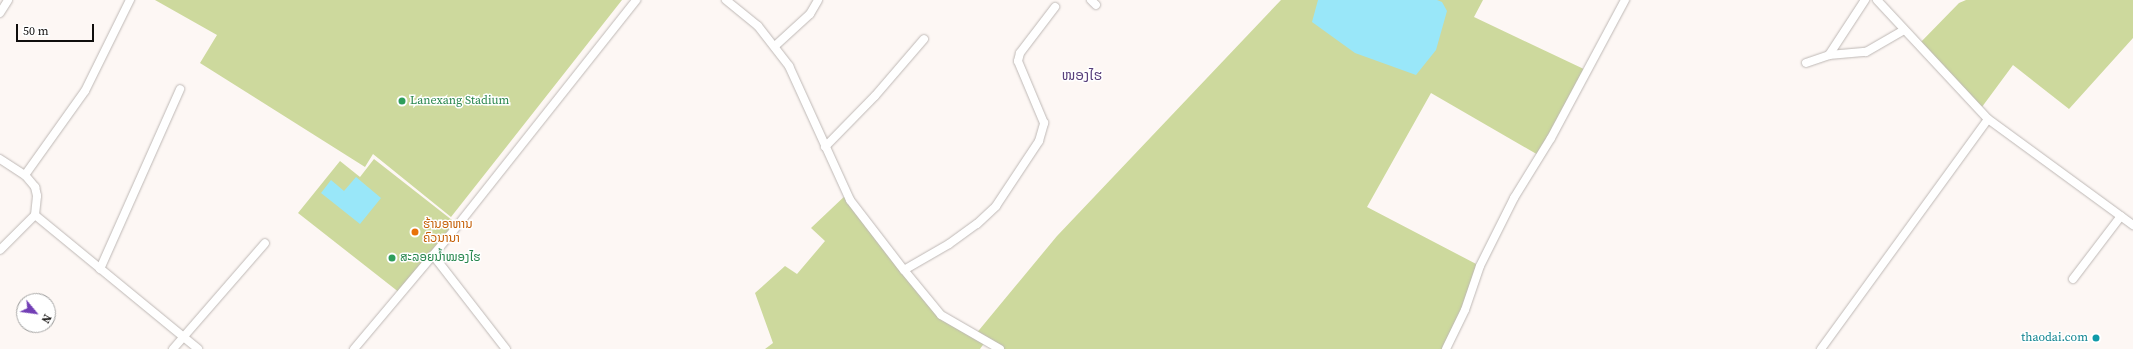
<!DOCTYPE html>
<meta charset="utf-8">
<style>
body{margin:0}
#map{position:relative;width:2133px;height:349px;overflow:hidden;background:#fdf7f4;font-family:"Source Serif 4","Noto Sans Lao",serif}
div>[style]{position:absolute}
.green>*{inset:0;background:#cdd99d}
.water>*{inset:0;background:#99e7f9}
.roads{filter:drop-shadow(0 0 1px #beb8b5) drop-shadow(0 0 1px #beb8b5)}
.minor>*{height:8px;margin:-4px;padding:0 4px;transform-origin:4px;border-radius:4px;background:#fff}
.dots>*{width:11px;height:11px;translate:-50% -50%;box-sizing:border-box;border:2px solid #fff;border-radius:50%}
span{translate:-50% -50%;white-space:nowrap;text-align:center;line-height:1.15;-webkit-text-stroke:3px #fff;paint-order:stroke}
.leisure-label{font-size:12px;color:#27864d}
.left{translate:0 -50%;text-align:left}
.food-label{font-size:12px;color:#c56008}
.culture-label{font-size:12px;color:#0d838f}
.right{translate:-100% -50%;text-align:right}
.quarter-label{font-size:14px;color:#58407c}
.north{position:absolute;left:16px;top:293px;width:40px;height:40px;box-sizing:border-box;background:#fff;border:1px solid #9f9f9e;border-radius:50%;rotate:119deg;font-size:11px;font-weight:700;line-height:16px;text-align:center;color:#100e0d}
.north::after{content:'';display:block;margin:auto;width:14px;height:18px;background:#723eb5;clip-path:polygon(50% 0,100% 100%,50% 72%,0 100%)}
.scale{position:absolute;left:16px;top:24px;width:78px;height:18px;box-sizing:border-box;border:2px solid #100e0d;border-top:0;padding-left:5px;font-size:12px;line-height:14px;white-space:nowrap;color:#100e0d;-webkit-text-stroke:3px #fff;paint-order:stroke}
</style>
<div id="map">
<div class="green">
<i style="clip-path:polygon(155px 0,622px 0,451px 217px,373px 154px,365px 167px,200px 63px,217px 35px)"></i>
<i style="clip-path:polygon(1281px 0,1483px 0,1474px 17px,1588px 71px,1540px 156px,1431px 93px,1367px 207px,1480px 266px,1446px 349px,1000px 349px,985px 342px,980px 349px,765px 349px,773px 343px,755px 293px,785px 266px,797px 274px,825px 241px,811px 228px,848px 193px,912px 279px,947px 315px,975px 335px,1057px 236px)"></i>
<i style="clip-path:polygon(1966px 0,2133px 0,2133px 38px,2069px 109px,2013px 65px,1979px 111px,1918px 45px,1959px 3px)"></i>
<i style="clip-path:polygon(374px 159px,457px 224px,400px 293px,298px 213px,340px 161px,360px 177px)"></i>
</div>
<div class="water">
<i style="clip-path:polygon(1318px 0,1437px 0,1442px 2px,1447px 11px,1436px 50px,1416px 75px,1355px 53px,1312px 22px)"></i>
<i style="clip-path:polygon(356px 177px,381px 198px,360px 224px,321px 193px,331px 180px,344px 191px)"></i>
</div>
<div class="roads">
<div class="minor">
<i style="left:726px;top:0;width:41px;rotate:39.1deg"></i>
<i style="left:758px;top:26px;width:51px;rotate:52.2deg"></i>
<i style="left:789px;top:66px;width:147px;rotate:65.5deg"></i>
<i style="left:850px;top:200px;width:88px;rotate:52.4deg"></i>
<i style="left:904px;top:270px;width:58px;rotate:50.6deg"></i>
<i style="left:941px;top:315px;width:68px;rotate:30deg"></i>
<i style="left:1091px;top:0;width:7px;rotate:45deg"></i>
<i style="left:1877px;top:0;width:163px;rotate:47deg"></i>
<i style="left:1988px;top:119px;width:180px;rotate:36.2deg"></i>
<i style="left:0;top:13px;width:15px;rotate:-58deg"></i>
<i style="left:775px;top:46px;width:47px;rotate:-42.4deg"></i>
<i style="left:810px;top:14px;width:16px;rotate:-60deg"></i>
<i style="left:1829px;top:55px;width:37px;rotate:-5deg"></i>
<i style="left:1866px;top:52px;width:44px;rotate:-30.1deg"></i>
<i style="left:1806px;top:63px;width:24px;rotate:-19deg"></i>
<i style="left:1829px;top:55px;width:66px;rotate:-56.8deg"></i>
<i style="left:825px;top:147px;width:71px;rotate:-45.6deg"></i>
<i style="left:875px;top:96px;width:75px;rotate:-49.3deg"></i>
<i style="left:0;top:159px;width:30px;rotate:33deg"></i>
<i style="left:25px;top:175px;width:16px;rotate:50deg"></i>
<i style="left:35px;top:187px;width:9px;rotate:77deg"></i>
<i style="left:37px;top:196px;width:19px;rotate:96deg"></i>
<i style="left:35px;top:215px;width:49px;rotate:135deg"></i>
<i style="left:25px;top:175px;width:103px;rotate:-54.5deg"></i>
<i style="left:85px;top:91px;width:102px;rotate:-63.7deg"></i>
<i style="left:35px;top:215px;width:211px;rotate:39.4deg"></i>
<i style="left:433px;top:255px;width:119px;rotate:52.2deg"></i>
<i style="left:100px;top:269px;width:197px;rotate:-66deg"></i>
<i style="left:904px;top:270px;width:52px;rotate:-30deg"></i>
<i style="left:949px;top:244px;width:34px;rotate:-36deg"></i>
<i style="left:977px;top:224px;width:26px;rotate:-43deg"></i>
<i style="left:996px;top:206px;width:78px;rotate:-56.5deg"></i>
<i style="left:1039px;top:141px;width:19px;rotate:-74deg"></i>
<i style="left:1044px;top:123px;width:67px;rotate:-112.8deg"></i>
<i style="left:1018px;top:61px;width:8px;rotate:-76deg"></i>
<i style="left:1020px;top:53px;width:58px;rotate:-52.7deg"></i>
<i style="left:2073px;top:279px;width:79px;rotate:-52.7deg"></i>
<i style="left:173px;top:349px;width:140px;rotate:-49deg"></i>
<i style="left:354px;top:349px;width:149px;rotate:-49.9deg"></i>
<i style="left:450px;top:235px;width:300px;rotate:-51.6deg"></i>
<i style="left:1446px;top:349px;width:43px;rotate:-64deg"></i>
<i style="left:1465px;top:310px;width:46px;rotate:-71.2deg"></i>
<i style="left:1480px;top:266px;width:76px;rotate:-63.4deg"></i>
<i style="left:1514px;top:198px;width:70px;rotate:-58.3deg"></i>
<i style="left:1551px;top:138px;width:157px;rotate:-61.8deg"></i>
<i style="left:1821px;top:349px;width:284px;rotate:-54deg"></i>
</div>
</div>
<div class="dots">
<i style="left:402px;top:101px;background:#2e9e5b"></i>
<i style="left:415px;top:232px;background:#e8710a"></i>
<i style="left:392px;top:258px;background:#2e9e5b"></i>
<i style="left:2096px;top:338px;background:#0f9aa8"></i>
</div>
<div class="leisure-label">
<span class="left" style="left:410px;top:101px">Lanexang Stadium</span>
<span class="left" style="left:400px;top:258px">ສະລອຍນ້ຳໝອງໄຮ</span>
</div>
<div class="food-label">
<span class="left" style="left:423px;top:232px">ຮ້ານອາຫານ<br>ຄົວນານາ</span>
</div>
<div class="culture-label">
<span class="right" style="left:2088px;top:338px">thaodai.com</span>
</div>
<div class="quarter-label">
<span style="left:1082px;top:75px">ໜອງໄຮ</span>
</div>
<div class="north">N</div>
<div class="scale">50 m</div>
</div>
